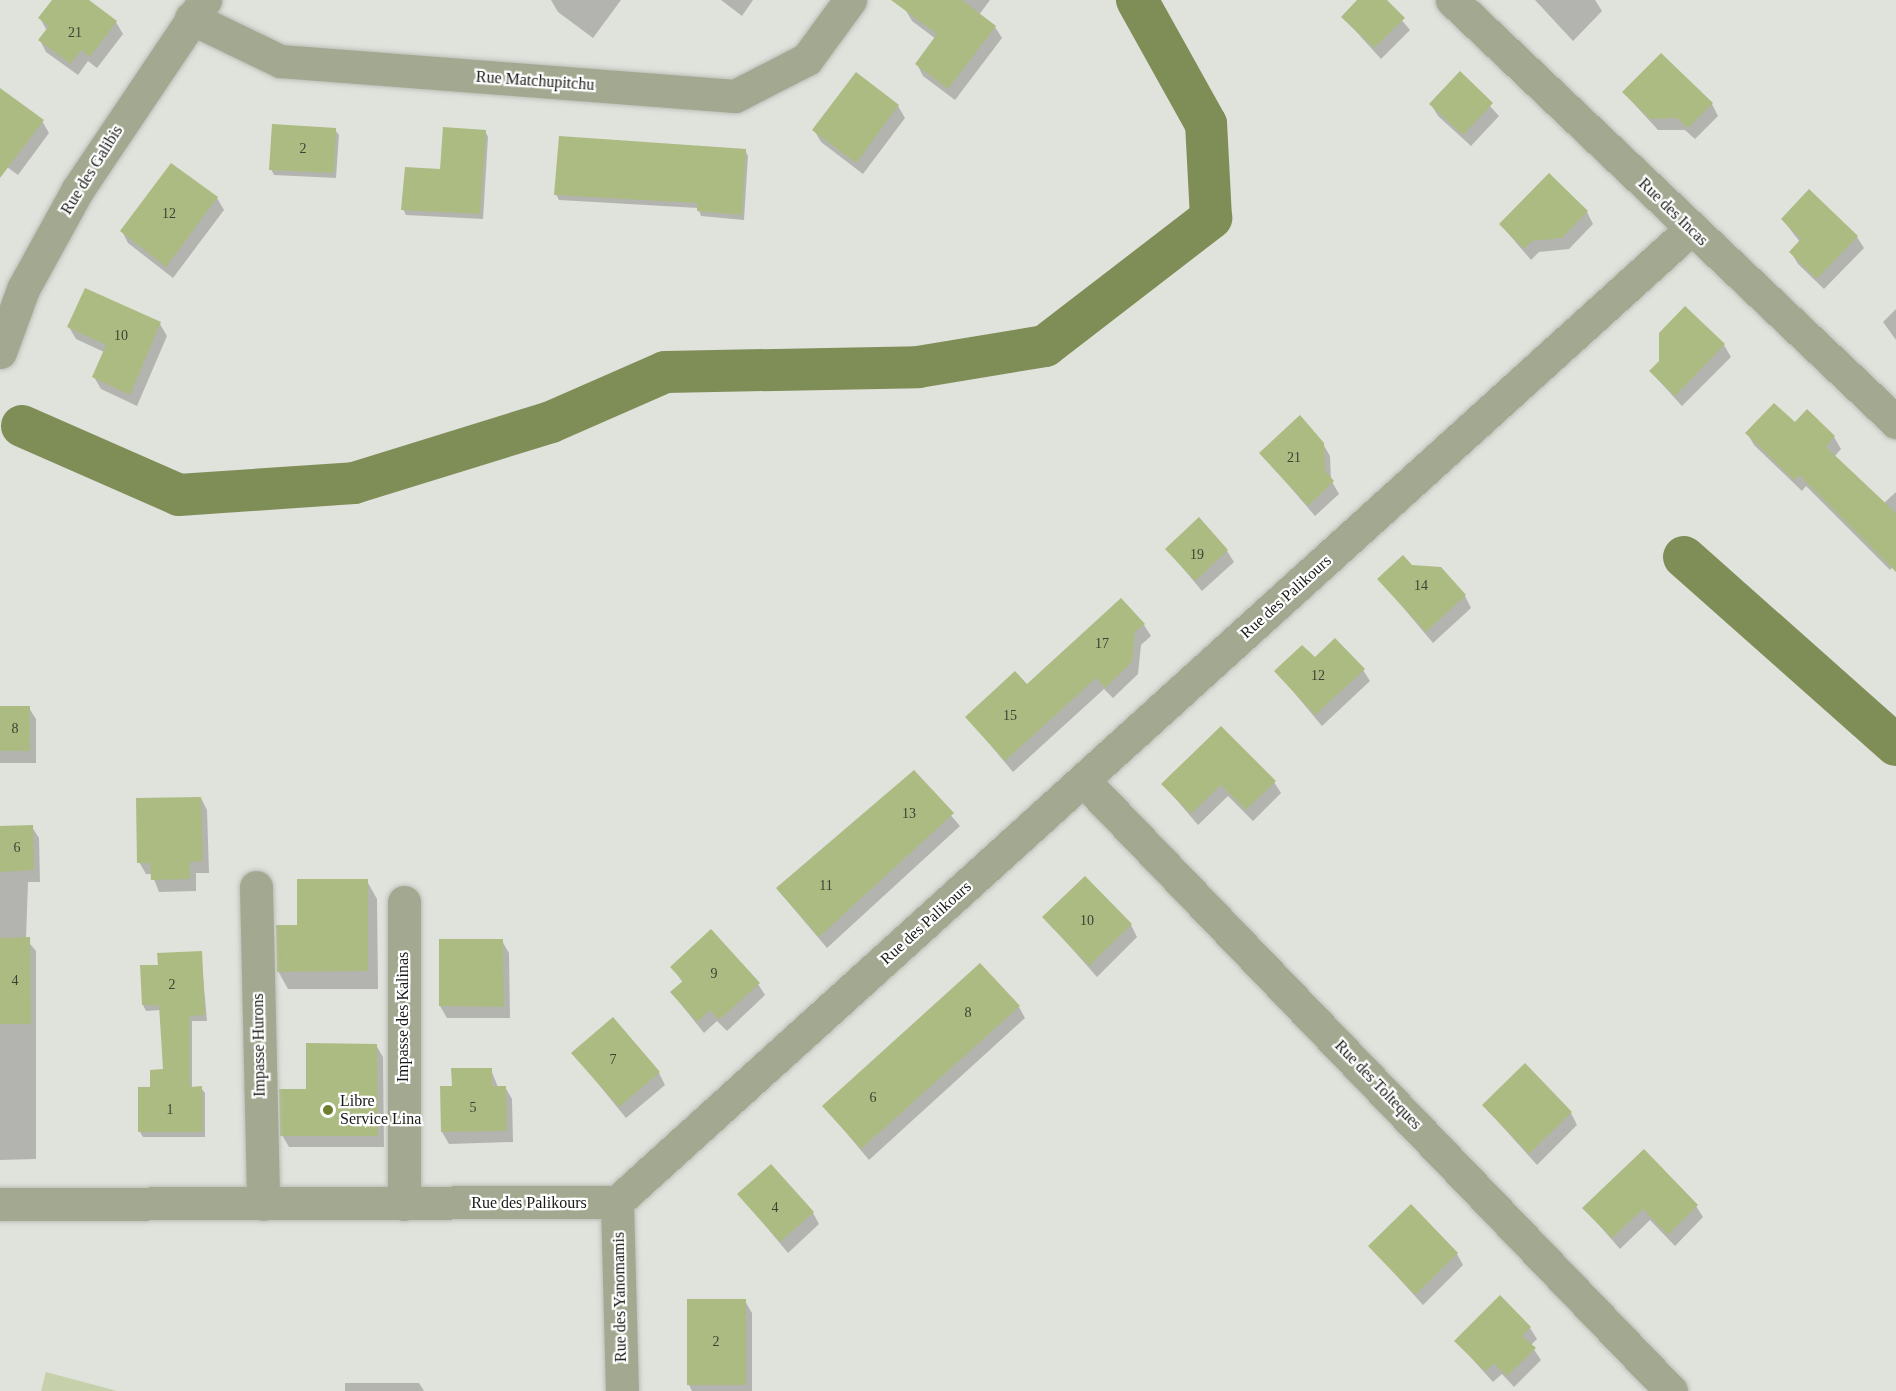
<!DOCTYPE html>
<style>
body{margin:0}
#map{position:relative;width:1896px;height:1391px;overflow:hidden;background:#e0e2dc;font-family:"Times New Roman",serif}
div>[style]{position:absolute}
.green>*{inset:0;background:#c6d1ac}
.shadow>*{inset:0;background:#0003}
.canal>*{height:42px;margin:-21px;padding:0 21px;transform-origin:21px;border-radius:21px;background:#7f8d57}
.building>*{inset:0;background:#acbb82}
.roads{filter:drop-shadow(0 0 2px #bcbeb8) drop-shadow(0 0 2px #bcbeb8)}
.minor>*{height:33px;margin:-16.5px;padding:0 16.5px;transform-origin:16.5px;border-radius:16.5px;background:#a2a990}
.dots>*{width:16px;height:16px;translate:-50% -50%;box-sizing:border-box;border:3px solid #fff;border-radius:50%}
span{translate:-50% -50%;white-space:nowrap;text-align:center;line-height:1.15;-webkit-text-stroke:4.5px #fff;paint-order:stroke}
.number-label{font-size:14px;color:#3d4131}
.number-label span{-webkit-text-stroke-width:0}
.street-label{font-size:16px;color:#181816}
.poi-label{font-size:16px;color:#181816}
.left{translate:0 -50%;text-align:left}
</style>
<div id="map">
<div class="green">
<i style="clip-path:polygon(46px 1372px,117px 1391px,41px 1391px)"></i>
</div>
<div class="shadow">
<i style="clip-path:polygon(54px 0,87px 0,116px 22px,123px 34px,97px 68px,88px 61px,78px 75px,46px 52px,40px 40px,47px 31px,40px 18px)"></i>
<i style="clip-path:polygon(551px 0,621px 0,593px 38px,558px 12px)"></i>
<i style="clip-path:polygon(721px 0,753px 0,742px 16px)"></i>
<i style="clip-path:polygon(912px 0,990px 0,979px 15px,995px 27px,1002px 38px,955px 100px,923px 76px,917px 64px,936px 39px,912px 21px,905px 9px)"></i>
<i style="clip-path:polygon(1360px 0,1385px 0,1410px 30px,1381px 59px,1343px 17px)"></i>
<i style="clip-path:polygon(1535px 0,1595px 0,1602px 11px,1573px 41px)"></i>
<i style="clip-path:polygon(1460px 73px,1499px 116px,1471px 146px,1438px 116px,1431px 104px)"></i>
<i style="clip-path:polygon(0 90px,42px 121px,49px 133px,18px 175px,0 162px)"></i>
<i style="clip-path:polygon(1624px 93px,1712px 104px,1718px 116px,1695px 139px,1685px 130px,1658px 130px)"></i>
<i style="clip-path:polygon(898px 106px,905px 118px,863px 174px,821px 142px,814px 130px)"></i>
<i style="clip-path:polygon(335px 130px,339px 135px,336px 178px,274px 175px,271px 169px)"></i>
<i style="clip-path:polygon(485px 131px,488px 137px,483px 219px,406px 215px,403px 209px)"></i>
<i style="clip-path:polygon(745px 150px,748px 156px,744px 220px,701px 216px,698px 208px,559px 200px,556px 194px)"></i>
<i style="clip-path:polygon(172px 165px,217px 198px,224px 210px,173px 278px,128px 243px,122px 231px)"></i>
<i style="clip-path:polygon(1587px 212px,1593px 224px,1569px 249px,1539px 252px,1531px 260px,1501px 225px)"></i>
<i style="clip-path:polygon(1782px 219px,1857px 237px,1864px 248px,1824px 289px,1798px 264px,1791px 252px,1800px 242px)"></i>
<i style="clip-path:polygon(86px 290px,160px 324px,167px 336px,137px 406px,101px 389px,94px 377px,104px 352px,76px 339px,69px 327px)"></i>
<i style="clip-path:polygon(1896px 309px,1896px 340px,1883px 322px)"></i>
<i style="clip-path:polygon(1724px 345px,1731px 357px,1682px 406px,1651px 372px,1660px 362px)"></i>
<i style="clip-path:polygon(1807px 411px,1834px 437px,1841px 449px,1834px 457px,1884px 503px,1896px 492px,1896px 563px,1890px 570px,1806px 486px,1802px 491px,1754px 445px,1747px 433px,1795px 424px)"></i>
<i style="clip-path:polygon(1323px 444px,1330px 456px,1331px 480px,1339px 494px,1315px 516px,1261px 453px)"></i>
<i style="clip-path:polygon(1167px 549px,1227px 551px,1234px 562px,1202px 591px)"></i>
<i style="clip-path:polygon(1411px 567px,1465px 596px,1471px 608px,1433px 643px,1379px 579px)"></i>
<i style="clip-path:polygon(1144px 625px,1151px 636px,1141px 645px,1138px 674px,1113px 698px,1104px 689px,1013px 772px,967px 717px)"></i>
<i style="clip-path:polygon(1315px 659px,1363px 670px,1370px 681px,1322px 726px,1276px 671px)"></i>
<i style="clip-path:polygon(0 708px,29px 708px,36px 719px,36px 763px,0 763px)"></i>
<i style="clip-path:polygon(914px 772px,960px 826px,827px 948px,777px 889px)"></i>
<i style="clip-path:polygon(1274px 782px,1281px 793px,1253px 821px,1228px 796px,1198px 825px,1163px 784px)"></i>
<i style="clip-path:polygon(201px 798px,207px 810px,209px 873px,196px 873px,196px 891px,159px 892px,152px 874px,146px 874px,139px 862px)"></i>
<i style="clip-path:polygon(0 827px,32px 827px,39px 838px,40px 882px,28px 882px,26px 939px,36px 951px,36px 1159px,0 1160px)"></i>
<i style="clip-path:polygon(367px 881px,377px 899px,378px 989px,288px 989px,278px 971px,298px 926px)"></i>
<i style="clip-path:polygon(1044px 917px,1131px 925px,1137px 937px,1097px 977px)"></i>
<i style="clip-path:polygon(502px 941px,509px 953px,510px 1018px,447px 1018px,440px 1006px)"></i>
<i style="clip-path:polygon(201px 953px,207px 1021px,192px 1021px,192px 1088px,201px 1088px,205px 1093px,205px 1137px,143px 1137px,140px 1132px,152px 1089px,165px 1071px,161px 1010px,146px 1011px,143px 1005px,141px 967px,160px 966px)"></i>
<i style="clip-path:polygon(672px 967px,758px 984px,765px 995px,727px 1031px,717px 1021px,704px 1033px,672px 993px,683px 983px)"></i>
<i style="clip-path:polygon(1019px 1007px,1025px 1018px,869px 1160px,824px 1106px)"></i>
<i style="clip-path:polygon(376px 1045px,383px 1057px,384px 1147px,289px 1147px,282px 1135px,308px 1091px)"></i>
<i style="clip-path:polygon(573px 1053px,659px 1073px,665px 1085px,626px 1118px)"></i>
<i style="clip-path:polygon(491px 1070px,498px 1087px,505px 1087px,512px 1099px,513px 1142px,449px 1144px,442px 1132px,453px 1087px)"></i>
<i style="clip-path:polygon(1484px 1106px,1571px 1113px,1577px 1125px,1537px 1165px)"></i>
<i style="clip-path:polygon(739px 1194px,813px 1213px,819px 1224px,788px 1253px)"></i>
<i style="clip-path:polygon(1696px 1206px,1703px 1217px,1675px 1246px,1650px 1220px,1620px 1249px,1584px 1208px)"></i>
<i style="clip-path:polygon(1370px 1246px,1457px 1254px,1463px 1265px,1423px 1305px)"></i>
<i style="clip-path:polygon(745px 1301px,752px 1313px,752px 1391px,692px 1391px,689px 1385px)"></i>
<i style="clip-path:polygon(1530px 1328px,1537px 1339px,1531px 1345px,1541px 1360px,1514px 1387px,1502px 1374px,1493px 1382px,1456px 1341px)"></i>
<i style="clip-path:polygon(345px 1383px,419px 1383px,424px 1391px,345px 1391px)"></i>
</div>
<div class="canal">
<i style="left:22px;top:426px;width:171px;rotate:23.7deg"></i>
<i style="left:179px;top:495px;width:175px;rotate:-3.9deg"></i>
<i style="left:354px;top:483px;width:206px;rotate:-17.2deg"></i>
<i style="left:551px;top:422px;width:124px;rotate:-23.7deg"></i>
<i style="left:665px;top:372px;width:253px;rotate:-1.1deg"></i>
<i style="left:918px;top:367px;width:129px;rotate:-9.4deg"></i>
<i style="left:1045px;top:346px;width:210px;rotate:-37.6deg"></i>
<i style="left:1211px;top:218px;width:94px;rotate:-93deg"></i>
<i style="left:1206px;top:124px;width:142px;rotate:-119.1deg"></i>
<i style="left:1684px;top:557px;width:283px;rotate:41.6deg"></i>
</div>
<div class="building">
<i style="clip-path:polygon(52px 0,89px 0,117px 21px,90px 57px,81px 50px,71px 64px,38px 40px,49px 26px,38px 18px)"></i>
<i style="clip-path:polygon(891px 0,962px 0,996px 26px,948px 89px,915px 64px,937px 34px)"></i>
<i style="clip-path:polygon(1357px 0,1387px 0,1405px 18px,1374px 48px,1341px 17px)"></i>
<i style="clip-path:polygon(1661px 53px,1713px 103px,1688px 128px,1677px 118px,1650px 119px,1622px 92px)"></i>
<i style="clip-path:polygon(1460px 71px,1493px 103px,1463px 135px,1429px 104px)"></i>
<i style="clip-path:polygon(856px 72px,899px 105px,856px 163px,812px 130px)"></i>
<i style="clip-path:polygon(0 88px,44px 120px,0 178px)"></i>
<i style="clip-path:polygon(272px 124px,336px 128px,334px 173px,269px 170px)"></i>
<i style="clip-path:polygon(443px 127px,486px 130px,480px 214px,401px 210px,405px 167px,440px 169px)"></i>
<i style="clip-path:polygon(559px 136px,746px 149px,742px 215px,697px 211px,697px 203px,554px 195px)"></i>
<i style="clip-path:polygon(171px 163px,218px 197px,166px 267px,120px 231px)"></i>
<i style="clip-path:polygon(1549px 173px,1588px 211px,1562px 238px,1532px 241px,1524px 249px,1499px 224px)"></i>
<i style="clip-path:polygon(1809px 189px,1858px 236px,1817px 279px,1789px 252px,1801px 239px,1781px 219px)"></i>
<i style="clip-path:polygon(85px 288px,161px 322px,130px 395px,92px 377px,106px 345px,67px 327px)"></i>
<i style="clip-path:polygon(1685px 306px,1725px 344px,1675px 396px,1649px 371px,1659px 361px,1659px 333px)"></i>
<i style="clip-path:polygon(1774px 403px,1795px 422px,1807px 409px,1835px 436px,1826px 447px,1896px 513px,1896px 572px,1799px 475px,1794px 480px,1745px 433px)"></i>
<i style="clip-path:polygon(1300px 415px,1324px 443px,1325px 471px,1334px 481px,1308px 506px,1259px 453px)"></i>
<i style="clip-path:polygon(1199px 517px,1228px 550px,1195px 581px,1165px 549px)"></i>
<i style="clip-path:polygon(1403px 555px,1412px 565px,1441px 567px,1466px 595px,1426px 632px,1377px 579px)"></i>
<i style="clip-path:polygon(1121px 598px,1145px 624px,1135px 632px,1132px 662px,1105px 688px,1096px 678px,1005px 761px,965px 717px,1015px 671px,1027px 684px)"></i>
<i style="clip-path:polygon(1335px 638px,1365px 669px,1315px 715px,1274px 671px,1302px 645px,1315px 657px)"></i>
<i style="clip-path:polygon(0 706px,30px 706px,30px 751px,0 751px)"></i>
<i style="clip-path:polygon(1221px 726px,1276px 781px,1246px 810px,1221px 785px,1191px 814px,1161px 784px)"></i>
<i style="clip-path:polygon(914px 770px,954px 813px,819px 937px,776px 888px)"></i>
<i style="clip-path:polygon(201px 797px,203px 861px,190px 862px,190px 879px,151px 880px,150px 863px,137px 863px,136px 798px)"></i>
<i style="clip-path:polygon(33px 825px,34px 870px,0 872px,0 826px)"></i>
<i style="clip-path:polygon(1085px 876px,1132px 924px,1089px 966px,1042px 917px)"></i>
<i style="clip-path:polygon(297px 879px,368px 879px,368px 971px,277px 972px,276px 925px,297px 925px)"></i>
<i style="clip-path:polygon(711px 929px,760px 983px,719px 1020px,710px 1010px,697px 1022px,670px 992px,683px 981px,670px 967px)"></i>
<i style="clip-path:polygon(30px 937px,31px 1024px,0 1024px,0 938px)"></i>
<i style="clip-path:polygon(439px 939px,503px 939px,504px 1007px,439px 1006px)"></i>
<i style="clip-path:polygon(202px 951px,205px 1015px,190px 1016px,190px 1087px,202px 1086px,203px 1132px,138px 1132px,138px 1087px,150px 1087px,150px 1070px,163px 1069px,159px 1005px,142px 1005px,140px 965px,158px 965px,157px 953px)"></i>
<i style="clip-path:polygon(980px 963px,1020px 1006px,861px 1149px,822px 1106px)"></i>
<i style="clip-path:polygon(613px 1017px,660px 1072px,619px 1107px,571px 1053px)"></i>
<i style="clip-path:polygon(306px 1043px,377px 1044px,378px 1136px,280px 1136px,279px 1089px,306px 1089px)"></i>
<i style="clip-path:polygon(1525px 1063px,1572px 1112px,1529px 1154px,1482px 1105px)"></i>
<i style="clip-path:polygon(451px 1068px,492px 1068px,492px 1086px,506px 1086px,507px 1131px,441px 1132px,440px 1086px,452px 1086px)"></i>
<i style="clip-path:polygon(1644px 1149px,1698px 1205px,1668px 1235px,1643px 1209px,1612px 1238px,1582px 1208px)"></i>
<i style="clip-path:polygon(771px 1164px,814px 1212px,780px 1242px,737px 1194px)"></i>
<i style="clip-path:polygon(1411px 1204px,1458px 1253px,1415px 1295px,1368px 1246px)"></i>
<i style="clip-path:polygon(1500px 1295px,1531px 1327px,1522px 1336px,1536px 1348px,1507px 1376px,1494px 1364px,1485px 1371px,1454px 1341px)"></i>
<i style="clip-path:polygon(687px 1299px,746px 1299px,746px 1385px,687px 1385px)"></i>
</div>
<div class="roads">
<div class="minor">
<i style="left:1452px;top:0;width:613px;rotate:43.54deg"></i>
<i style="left:191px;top:18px;width:99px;rotate:25.8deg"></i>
<i style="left:280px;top:61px;width:456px;rotate:4.4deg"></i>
<i style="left:735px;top:96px;width:81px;rotate:-27.2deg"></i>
<i style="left:807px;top:59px;width:73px;rotate:-53.9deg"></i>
<i style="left:0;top:352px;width:67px;rotate:-69.9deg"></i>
<i style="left:23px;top:289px;width:114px;rotate:-61.2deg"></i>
<i style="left:78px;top:189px;width:228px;rotate:-56.1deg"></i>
<i style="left:1083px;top:780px;width:848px;rotate:46.1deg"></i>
<i style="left:256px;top:887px;width:317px;rotate:88.7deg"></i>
<i style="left:404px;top:902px;width:302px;rotate:90deg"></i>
<i style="left:617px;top:1202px;width:189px;rotate:88.5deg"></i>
<i style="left:0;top:1204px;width:617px;rotate:-0.19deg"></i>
<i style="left:617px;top:1202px;width:1449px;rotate:-42.18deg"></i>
</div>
</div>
<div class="dots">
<i style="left:328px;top:1110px;background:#6e802f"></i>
</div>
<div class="number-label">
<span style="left:75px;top:33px">21</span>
<span style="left:303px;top:149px">2</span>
<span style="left:169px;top:214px">12</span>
<span style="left:121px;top:336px">10</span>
<span style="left:1294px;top:458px">21</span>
<span style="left:1197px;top:555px">19</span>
<span style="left:1421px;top:586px">14</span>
<span style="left:1102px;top:644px">17</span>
<span style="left:1318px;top:676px">12</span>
<span style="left:1010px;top:716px">15</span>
<span style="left:15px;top:729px">8</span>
<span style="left:909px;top:814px">13</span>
<span style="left:17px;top:848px">6</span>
<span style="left:826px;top:886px">11</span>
<span style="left:1087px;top:921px">10</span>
<span style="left:714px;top:974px">9</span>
<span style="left:15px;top:981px">4</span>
<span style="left:172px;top:985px">2</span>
<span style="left:968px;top:1013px">8</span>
<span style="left:613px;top:1060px">7</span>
<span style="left:873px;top:1098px">6</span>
<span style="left:473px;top:1108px">5</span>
<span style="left:170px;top:1110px">1</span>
<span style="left:775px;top:1208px">4</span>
<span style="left:716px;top:1342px">2</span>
</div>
<div class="street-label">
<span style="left:535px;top:81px;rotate:4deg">Rue Matchupitchu</span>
<span style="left:92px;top:170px;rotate:-58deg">Rue des Galibis</span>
<span style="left:1673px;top:212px;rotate:44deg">Rue des Incas</span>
<span style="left:1286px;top:597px;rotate:-42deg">Rue des Palikours</span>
<span style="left:926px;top:923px;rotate:-42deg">Rue des Palikours</span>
<span style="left:403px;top:1017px;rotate:-90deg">Impasse des Kalinas</span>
<span style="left:259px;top:1045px;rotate:-91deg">Impasse Hurons</span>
<span style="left:1378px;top:1085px;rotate:46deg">Rue des Tolteques</span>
<span style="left:529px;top:1203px">Rue des Palikours</span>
<span style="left:620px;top:1297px;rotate:-91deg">Rue des Yanomamis</span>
</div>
<div class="poi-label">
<span class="left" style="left:340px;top:1110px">Libre<br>Service Lina</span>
</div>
</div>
